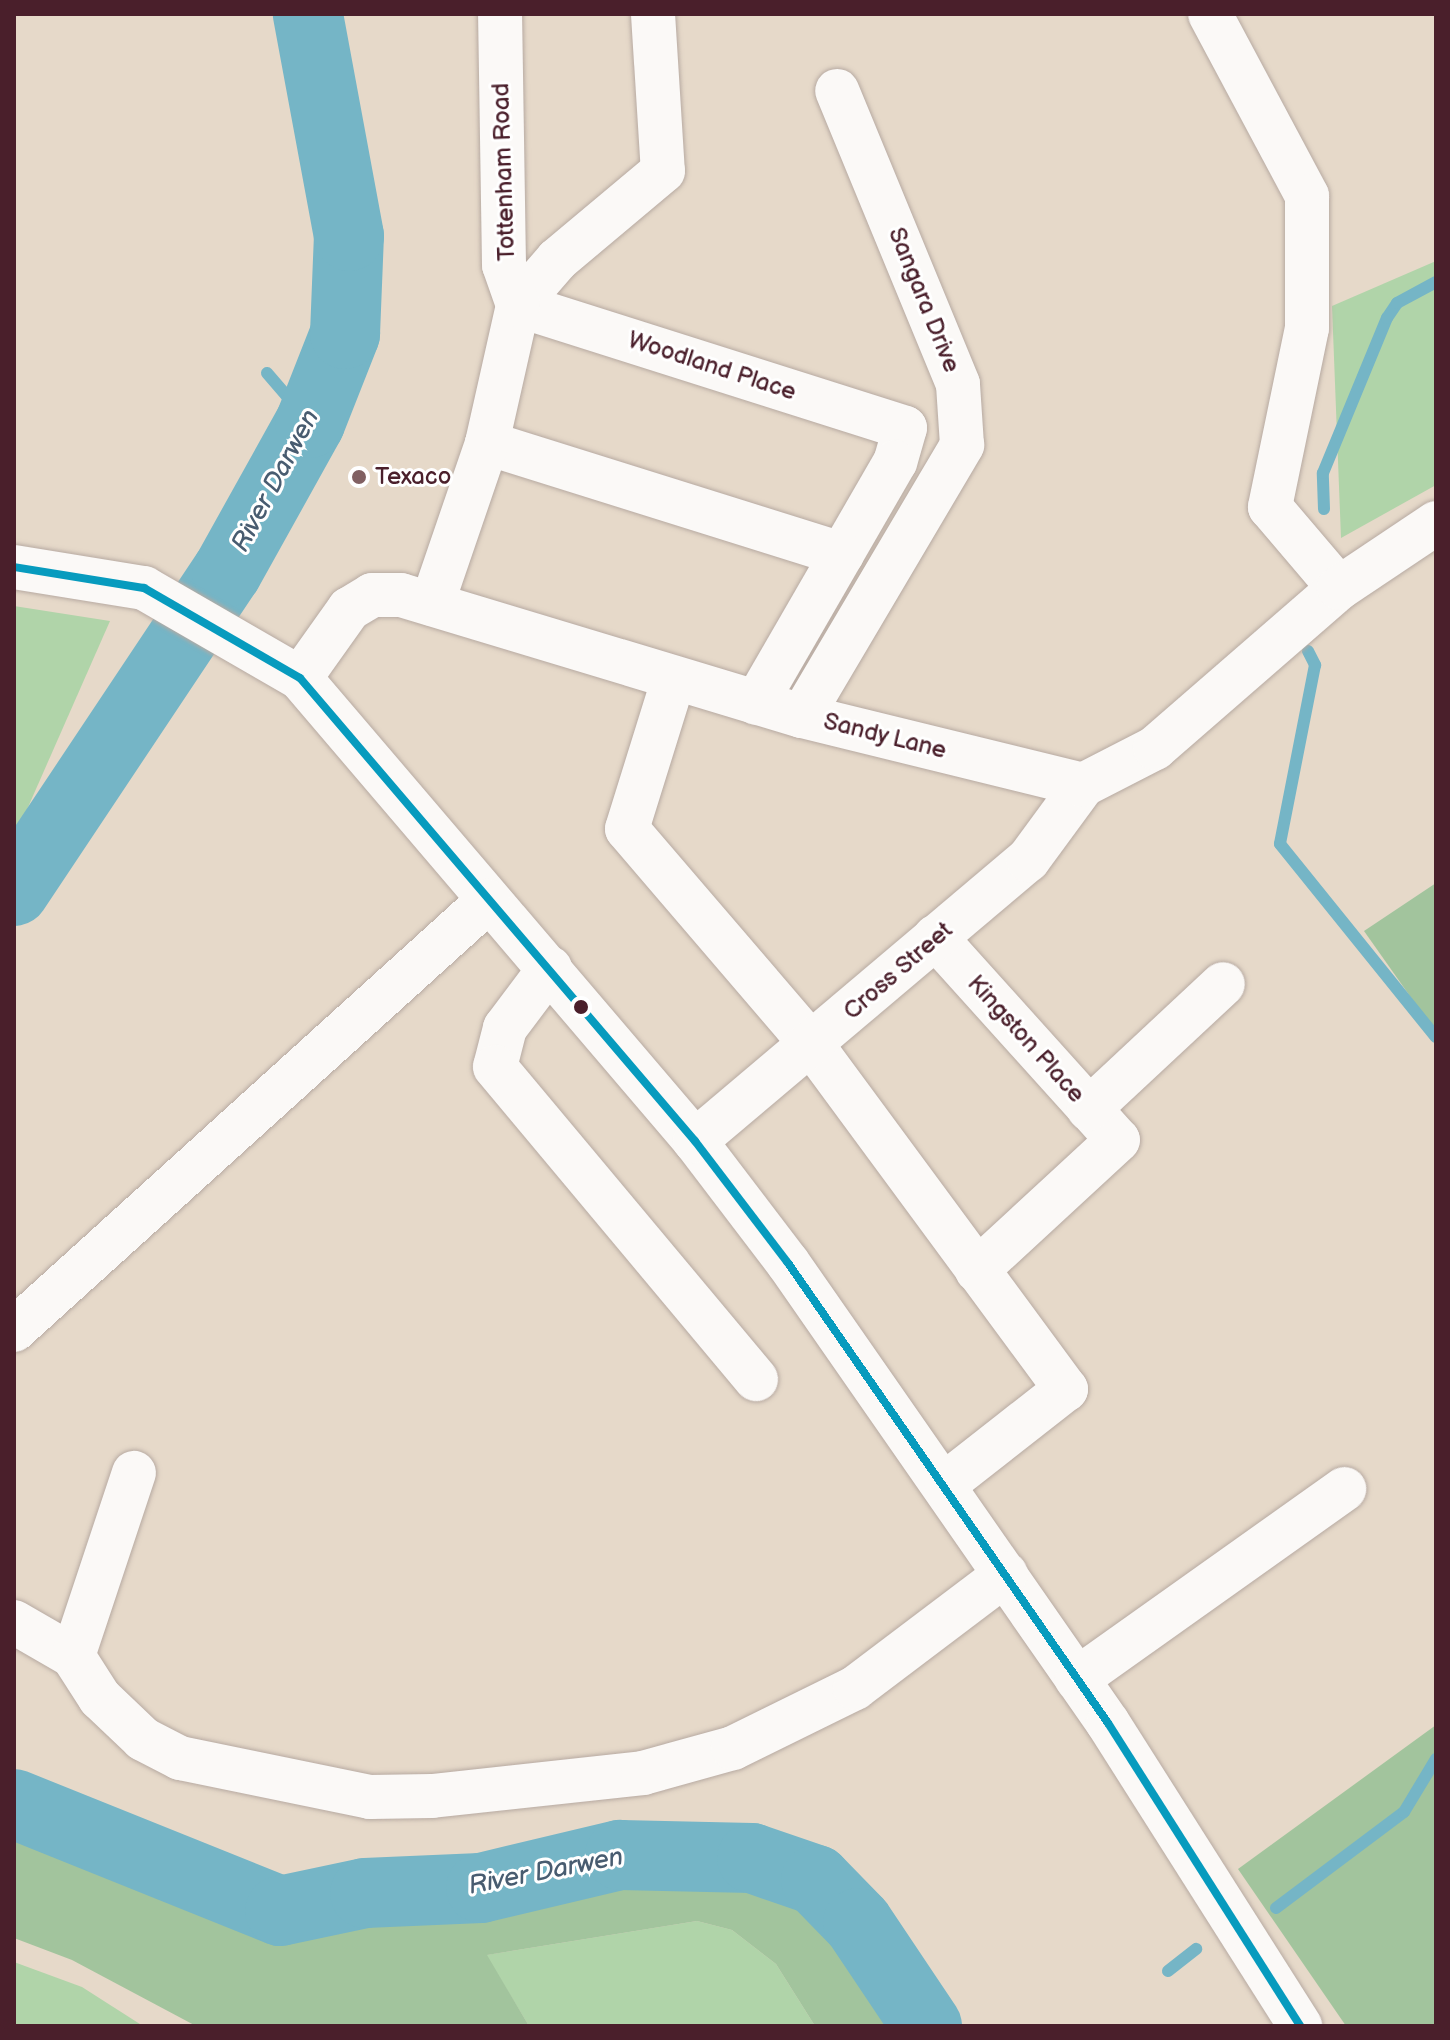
<!DOCTYPE html>
<style>
body{margin:0}
#map{position:relative;width:1450px;height:2040px;overflow:hidden;background:#e6d9c9;font-family:"Balsamiq Sans",sans-serif}
div>[style]{position:absolute}
.green>*{inset:0;background:#b0d4a9}
.forest>*{inset:0;background:#a2c49d}
.stream>*{height:12px;margin:-6px;padding:0 6px;transform-origin:6px;border-radius:6px;background:#75b5c6}
.river>*{height:70px;margin:-35px;padding:0 35px;transform-origin:35px;border-radius:35px;background:#75b5c6}
.roads{filter:drop-shadow(0 0 2px #b7aaa2) drop-shadow(0 0 2px #b7aaa2)}
.minor>*{height:44px;margin:-22px;padding:0 22px;transform-origin:22px;border-radius:22px;background:#fbf9f7}
.major>*{height:44px;margin:-22px;padding:0 22px;transform-origin:22px;border-radius:22px;background:#fbf9f7}
.bus-1>*{height:8px;margin:-4px;padding:0 4px;transform-origin:4px;border-radius:4px;background:#079bbe}
.dots>*{width:22px;height:22px;translate:-50% -50%;box-sizing:border-box;border:4px solid #fff;border-radius:50%}
span{translate:-50% -50%;white-space:nowrap;text-align:center;line-height:1.15;-webkit-text-stroke:6px #fff;paint-order:stroke}
.street-label{font-size:24px;color:#4a1f2b}
.poi-label{font-size:24px;color:#4a1f2b}
.left{translate:0 -50%;text-align:left}
.water-label{font-size:26px;color:#485c70;font-style:italic}
.frame{position:absolute;inset:0;border:16px solid #4a1f2b;pointer-events:none}
</style>
<div id="map">
<div class="green">
<i style="clip-path:polygon(1436px 261px,1436px 485px,1341px 538px,1332px 306px)"></i>
<i style="clip-path:polygon(14px 606px,110px 621px,14px 839px)"></i>
<i style="clip-path:polygon(697px 1921px,732px 1930px,776px 1964px,815px 2026px,529px 2026px,486px 1955px)"></i>
<i style="clip-path:polygon(14px 1962px,82px 1987px,143px 2026px,14px 2026px)"></i>
</div>
<div class="forest">
<i style="clip-path:polygon(1436px 883px,1436px 1033px,1364px 931px)"></i>
<i style="clip-path:polygon(1436px 1725px,1436px 2026px,1346px 2026px,1238px 1869px)"></i>
<i style="clip-path:polygon(14px 1814px,277px 1923px,624px 1871px,766px 1878px,814px 1899px,863px 1946px,906px 2026px,815px 2026px,776px 1964px,732px 1930px,697px 1921px,487px 1955px,529px 2026px,196px 2026px,72px 1960px,14px 1938px)"></i>
</div>
<div class="stream">
<i style="left:267px;top:373px;width:66px;rotate:49.3deg"></i>
<i style="left:1324px;top:509px;width:36px;rotate:-92deg"></i>
<i style="left:1323px;top:473px;width:168px;rotate:-67.6deg"></i>
<i style="left:1387px;top:318px;width:18px;rotate:-56deg"></i>
<i style="left:1397px;top:303px;width:44px;rotate:-28.3deg"></i>
<i style="left:1308px;top:651px;width:16px;rotate:63deg"></i>
<i style="left:1315px;top:665px;width:182px;rotate:101.1deg"></i>
<i style="left:1280px;top:844px;width:248px;rotate:51.1deg"></i>
<i style="left:1276px;top:1908px;width:160px;rotate:-36.9deg"></i>
<i style="left:1404px;top:1812px;width:62px;rotate:-58.9deg"></i>
<i style="left:1168px;top:1971px;width:36px;rotate:-38deg"></i>
</div>
<div class="river">
<i style="left:14px;top:891px;width:384px;rotate:-56.3deg"></i>
<i style="left:227px;top:572px;width:171px;rotate:-60.9deg"></i>
<i style="left:310px;top:423px;width:96px;rotate:-68.5deg"></i>
<i style="left:345px;top:334px;width:98px;rotate:-87.7deg"></i>
<i style="left:349px;top:236px;width:226px;rotate:-100.5deg"></i>
<i style="left:14px;top:1804px;width:287px;rotate:21.9deg"></i>
<i style="left:280px;top:1911px;width:87px;rotate:-12deg"></i>
<i style="left:365px;top:1893px;width:116px;rotate:-2.5deg"></i>
<i style="left:481px;top:1888px;width:143px;rotate:-13.4deg"></i>
<i style="left:620px;top:1855px;width:132px;rotate:1.3deg"></i>
<i style="left:752px;top:1858px;width:68px;rotate:19deg"></i>
<i style="left:816px;top:1880px;width:60px;rotate:45.7deg"></i>
<i style="left:858px;top:1923px;width:124px;rotate:56.2deg"></i>
</div>
<div class="roads">
<div class="minor">
<i style="left:653px;top:14px;width:157px;rotate:86.4deg"></i>
<i style="left:663px;top:171px;width:138px;rotate:140deg"></i>
<i style="left:557px;top:260px;width:60px;rotate:130.9deg"></i>
<i style="left:518px;top:305px;width:406px;rotate:17.6deg"></i>
<i style="left:905px;top:428px;width:35px;rotate:106deg"></i>
<i style="left:895px;top:462px;width:278px;rotate:120deg"></i>
<i style="left:1210px;top:14px;width:206px;rotate:61.9deg"></i>
<i style="left:1307px;top:196px;width:132px;rotate:90deg"></i>
<i style="left:1307px;top:328px;width:183px;rotate:101.7deg"></i>
<i style="left:1270px;top:507px;width:106px;rotate:49.6deg"></i>
<i style="left:487px;top:443px;width:372px;rotate:17.4deg"></i>
<i style="left:432px;top:604px;width:170px;rotate:-71.1deg"></i>
<i style="left:487px;top:443px;width:141px;rotate:-77.3deg"></i>
<i style="left:518px;top:305px;width:42px;rotate:-109.3deg"></i>
<i style="left:504px;top:265px;width:251px;rotate:-90.9deg"></i>
<i style="left:300px;top:678px;width:609px;rotate:49.53deg"></i>
<i style="left:695px;top:1141px;width:153px;rotate:52.7deg"></i>
<i style="left:788px;top:1263px;width:560px;rotate:55.18deg"></i>
<i style="left:1108px;top:1723px;width:359px;rotate:57.6deg"></i>
<i style="left:674px;top:678px;width:158px;rotate:107.3deg"></i>
<i style="left:627px;top:829px;width:284px;rotate:49.4deg"></i>
<i style="left:812px;top:1045px;width:428px;rotate:53.6deg"></i>
<i style="left:1066px;top:1389px;width:152px;rotate:141.9deg"></i>
<i style="left:802px;top:716px;width:315px;rotate:-59.4deg"></i>
<i style="left:962px;top:445px;width:61px;rotate:-93.8deg"></i>
<i style="left:958px;top:384px;width:317px;rotate:-112.4deg"></i>
<i style="left:935px;top:937px;width:273px;rotate:48deg"></i>
<i style="left:1118px;top:1140px;width:192px;rotate:137.3deg"></i>
<i style="left:550px;top:968px;width:75px;rotate:126.9deg"></i>
<i style="left:505px;top:1028px;width:40px;rotate:104.4deg"></i>
<i style="left:495px;top:1067px;width:407px;rotate:50.1deg"></i>
<i style="left:1089px;top:1109px;width:183px;rotate:-43deg"></i>
<i style="left:695px;top:1141px;width:436px;rotate:-40.2deg"></i>
<i style="left:1028px;top:860px;width:93px;rotate:-53.7deg"></i>
<i style="left:14px;top:1330px;width:639px;rotate:-42.15deg"></i>
<i style="left:14px;top:1622px;width:68px;rotate:30deg"></i>
<i style="left:73px;top:1656px;width:193px;rotate:-71.6deg"></i>
<i style="left:73px;top:1656px;width:50px;rotate:57.3deg"></i>
<i style="left:100px;top:1698px;width:59px;rotate:43.6deg"></i>
<i style="left:143px;top:1739px;width:42px;rotate:27.2deg"></i>
<i style="left:180px;top:1758px;width:194px;rotate:11.6deg"></i>
<i style="left:370px;top:1797px;width:62px;rotate:-0.9deg"></i>
<i style="left:432px;top:1796px;width:212px;rotate:-6.2deg"></i>
<i style="left:643px;top:1773px;width:93px;rotate:-15.5deg"></i>
<i style="left:733px;top:1748px;width:136px;rotate:-26.2deg"></i>
<i style="left:855px;top:1688px;width:189px;rotate:-37.1deg"></i>
<i style="left:1077px;top:1679px;width:328px;rotate:-35.4deg"></i>
</div>
<div class="major">
<i style="left:14px;top:567px;width:132px;rotate:9.2deg"></i>
<i style="left:144px;top:588px;width:180px;rotate:30deg"></i>
<i style="left:300px;top:678px;width:85px;rotate:-54.6deg"></i>
<i style="left:349px;top:609px;width:27px;rotate:-31deg"></i>
<i style="left:372px;top:595px;width:29px"></i>
<i style="left:401px;top:595px;width:419px;rotate:16.8deg"></i>
<i style="left:802px;top:716px;width:289px;rotate:13.8deg"></i>
<i style="left:1083px;top:785px;width:81px;rotate:-27.2deg"></i>
<i style="left:1155px;top:748px;width:244px;rotate:-41deg"></i>
<i style="left:1339px;top:588px;width:117px;rotate:-33.8deg"></i>
</div>
</div>
<div class="bus-1">
<i style="left:14px;top:567px;width:132px;rotate:9.2deg"></i>
<i style="left:144px;top:588px;width:180px;rotate:30deg"></i>
<i style="left:300px;top:678px;width:609px;rotate:49.53deg"></i>
<i style="left:695px;top:1141px;width:153px;rotate:52.7deg"></i>
<i style="left:788px;top:1263px;width:560px;rotate:55.18deg"></i>
<i style="left:1108px;top:1723px;width:359px;rotate:57.6deg"></i>
</div>
<div class="dots">
<i style="left:359px;top:477px;background:#816062"></i>
<i style="left:581px;top:1007px;background:#4a1f2b"></i>
</div>
<div class="street-label">
<span style="left:504px;top:172px;rotate:-92deg">Tottenham Road</span>
<span style="left:924px;top:300px;rotate:68deg">Sangara Drive</span>
<span style="left:712px;top:366px;rotate:18deg">Woodland Place</span>
<span style="left:885px;top:736px;rotate:14deg">Sandy Lane</span>
<span style="left:898px;top:971px;rotate:-41deg">Cross Street</span>
<span style="left:1026px;top:1039px;rotate:48deg">Kingston Place</span>
</div>
<div class="poi-label">
<span class="left" style="left:375px;top:477px">Texaco</span>
</div>
<div class="water-label">
<span style="left:276px;top:481px;rotate:-62deg">River Darwen</span>
<span style="left:546px;top:1872px;rotate:-11deg">River Darwen</span>
</div>
<div class="frame"></div>
</div>
